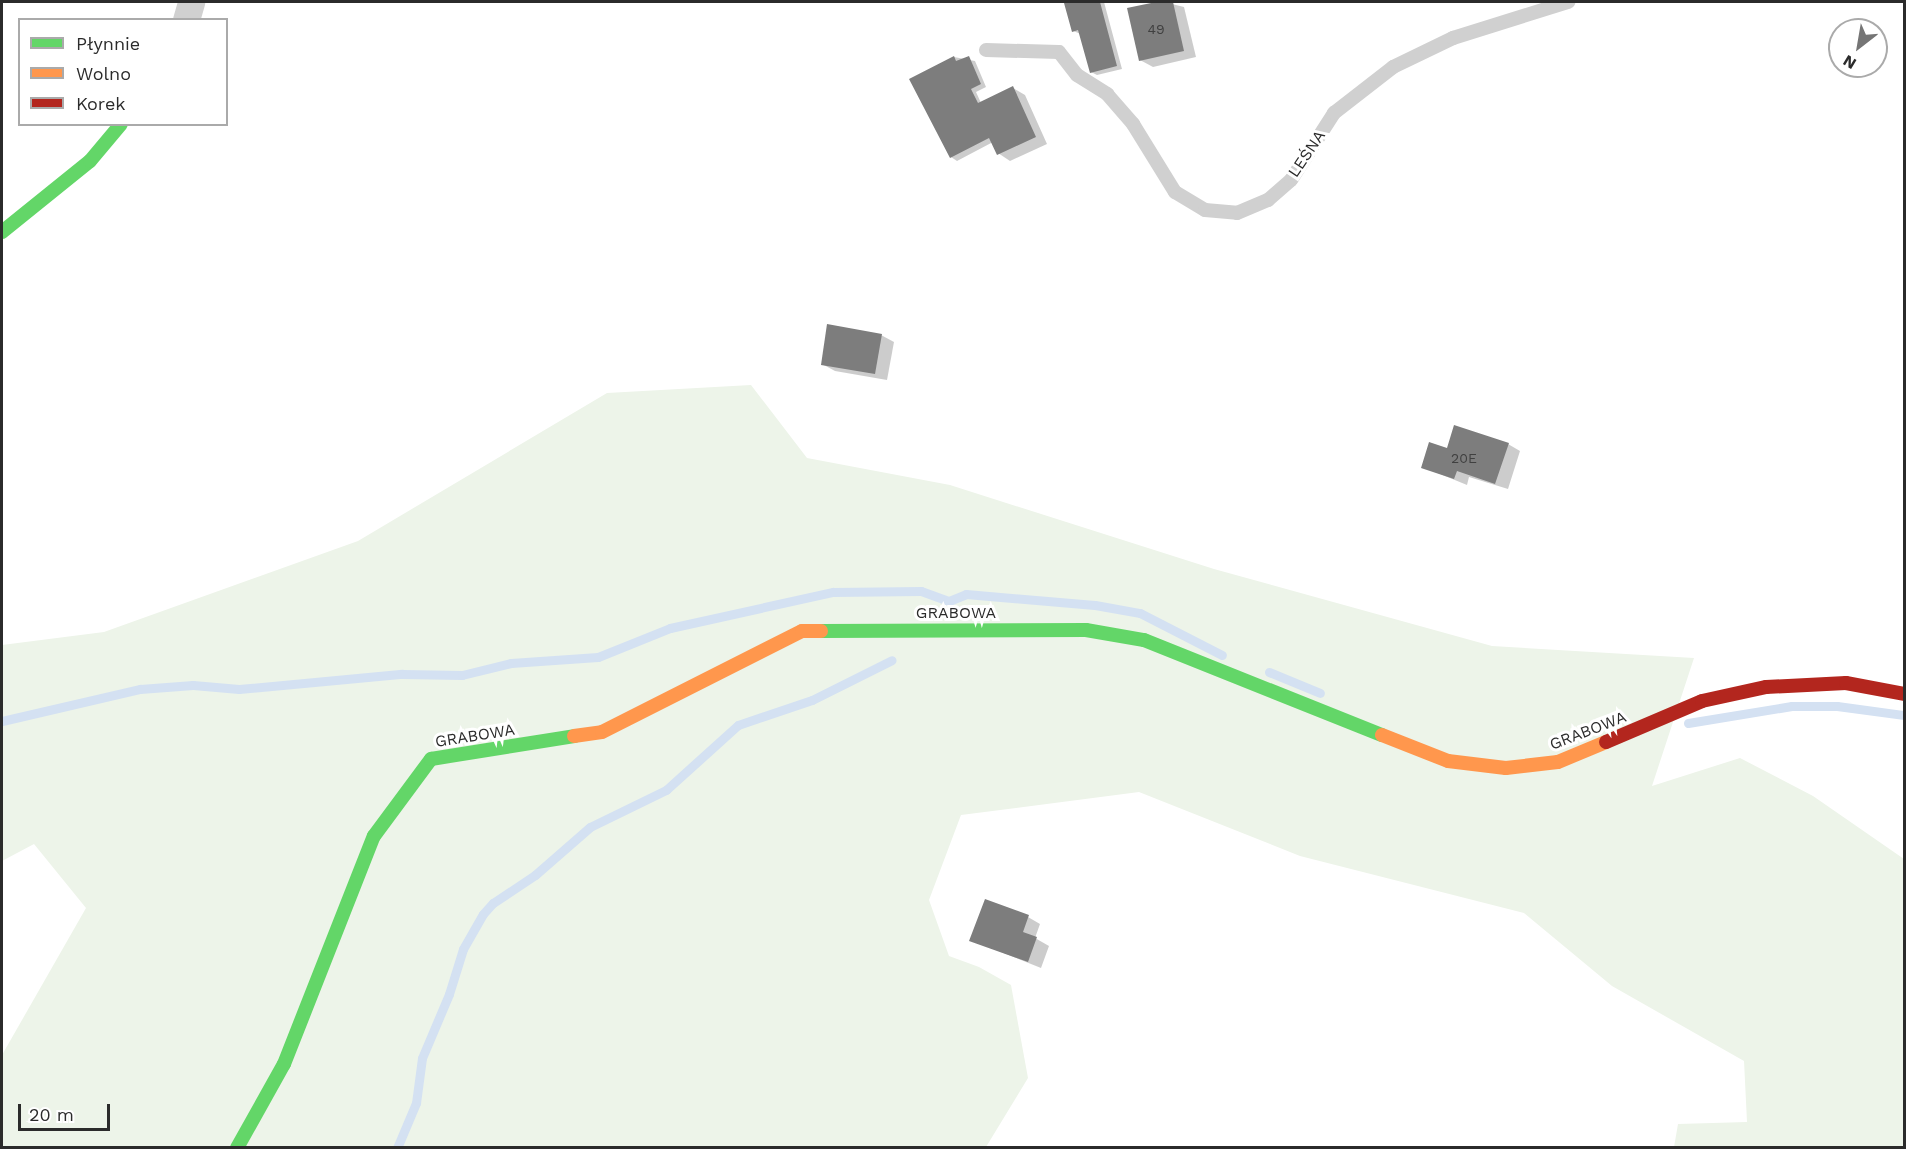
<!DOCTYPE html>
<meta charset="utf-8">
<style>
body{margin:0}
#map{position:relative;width:1906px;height:1149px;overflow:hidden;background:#fff;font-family:"Work Sans",sans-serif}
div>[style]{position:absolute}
.green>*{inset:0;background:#edf4e9}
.shadow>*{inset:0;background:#0003}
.stream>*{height:9px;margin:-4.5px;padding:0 4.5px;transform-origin:4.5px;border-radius:4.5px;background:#d4e1f2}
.building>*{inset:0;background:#7d7d7d}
.lane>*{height:14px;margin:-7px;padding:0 7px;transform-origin:7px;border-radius:7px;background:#d0d0d0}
.street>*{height:27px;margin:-13.5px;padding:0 13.5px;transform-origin:13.5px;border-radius:13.5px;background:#d0d0d0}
.fast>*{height:14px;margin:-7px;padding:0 7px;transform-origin:7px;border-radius:7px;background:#63d668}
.slow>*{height:14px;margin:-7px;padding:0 7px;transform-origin:7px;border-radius:7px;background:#ff974d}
.jam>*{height:14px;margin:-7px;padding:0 7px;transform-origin:7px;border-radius:7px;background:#b3261e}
span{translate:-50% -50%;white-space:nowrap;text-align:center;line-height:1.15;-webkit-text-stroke:6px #fff;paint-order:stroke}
.number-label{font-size:14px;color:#404040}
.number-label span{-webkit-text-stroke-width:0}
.street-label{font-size:16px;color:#2b2b2b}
.frame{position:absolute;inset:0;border:3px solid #2b2b2b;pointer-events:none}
.legend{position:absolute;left:18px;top:18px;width:210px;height:108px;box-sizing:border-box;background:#fff;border:2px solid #aaa;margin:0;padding:8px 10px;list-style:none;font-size:18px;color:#2b2b2b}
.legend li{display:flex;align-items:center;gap:12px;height:30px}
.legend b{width:30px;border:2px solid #aaa}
.north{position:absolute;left:1828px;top:18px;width:60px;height:60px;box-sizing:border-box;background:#fff;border:2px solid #aaa;border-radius:50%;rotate:211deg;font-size:16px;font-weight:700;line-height:24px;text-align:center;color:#2b2b2b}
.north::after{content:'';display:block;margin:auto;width:21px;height:27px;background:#757575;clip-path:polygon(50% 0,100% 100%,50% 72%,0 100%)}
.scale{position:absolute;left:18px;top:1104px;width:92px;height:27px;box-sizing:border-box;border:3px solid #2b2b2b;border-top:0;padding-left:8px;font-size:18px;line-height:21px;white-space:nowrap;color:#2b2b2b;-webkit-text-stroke:4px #fff;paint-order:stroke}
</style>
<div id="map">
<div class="green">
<i style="clip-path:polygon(751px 385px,807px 458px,950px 485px,1214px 569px,1492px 646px,1694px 658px,1652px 786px,1740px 758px,1813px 796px,1904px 859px,1904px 1147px,1674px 1147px,1678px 1124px,1747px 1122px,1744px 1061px,1612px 986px,1524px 913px,1300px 856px,1139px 792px,961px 815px,929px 900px,949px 956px,979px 967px,1011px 985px,1028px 1078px,986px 1147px,2px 1147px,2px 1055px,86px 908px,34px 844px,2px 861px,2px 645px,104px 632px,358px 541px,607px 393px)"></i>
</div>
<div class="shadow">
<i style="clip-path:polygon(1077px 2px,1104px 2px,1122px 69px,1097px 75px,1091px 72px,1081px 34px,1073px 31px,1066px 4px)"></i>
<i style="clip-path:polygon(1164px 2px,1184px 7px,1196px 57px,1153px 67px,1140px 60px,1129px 9px)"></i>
<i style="clip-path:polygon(954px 57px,975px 61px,986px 87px,976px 92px,981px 103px,1013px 88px,1025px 95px,1047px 144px,1010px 161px,998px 153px,993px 142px,957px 161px,951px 157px,911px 79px)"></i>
<i style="clip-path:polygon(881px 335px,894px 342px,887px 380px,835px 371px,822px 364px)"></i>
<i style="clip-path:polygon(1508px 444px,1520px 451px,1508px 489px,1469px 477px,1467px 485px,1423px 467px,1448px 449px)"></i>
<i style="clip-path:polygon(1028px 917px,1040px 924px,1035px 938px,1049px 946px,1041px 968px,971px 940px)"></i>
</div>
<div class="stream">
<i style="left:1269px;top:672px;width:55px;rotate:22.4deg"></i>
<i style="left:2px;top:721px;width:142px;rotate:-13.1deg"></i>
<i style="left:140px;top:689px;width:53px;rotate:-4.3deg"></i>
<i style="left:193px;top:685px;width:46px;rotate:5deg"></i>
<i style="left:239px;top:689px;width:164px;rotate:-5.3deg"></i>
<i style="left:402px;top:674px;width:60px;rotate:1deg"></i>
<i style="left:462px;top:675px;width:50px;rotate:-13.8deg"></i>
<i style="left:511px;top:663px;width:87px;rotate:-3.9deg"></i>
<i style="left:598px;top:657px;width:78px;rotate:-21.9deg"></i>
<i style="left:670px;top:628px;width:167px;rotate:-12.5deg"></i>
<i style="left:833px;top:592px;width:88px;rotate:-0.7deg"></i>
<i style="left:921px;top:591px;width:30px;rotate:20deg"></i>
<i style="left:949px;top:601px;width:18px;rotate:-22deg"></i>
<i style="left:966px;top:594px;width:129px;rotate:4.9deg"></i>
<i style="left:1095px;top:605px;width:46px;rotate:10.1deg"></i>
<i style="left:1140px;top:613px;width:92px;rotate:27.1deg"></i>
<i style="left:1688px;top:723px;width:105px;rotate:-9.3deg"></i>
<i style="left:1792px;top:706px;width:45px"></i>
<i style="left:1837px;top:706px;width:68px;rotate:7.7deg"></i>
<i style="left:397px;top:1148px;width:49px;rotate:-67.1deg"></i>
<i style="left:416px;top:1103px;width:45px;rotate:-82.4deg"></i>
<i style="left:422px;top:1058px;width:69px;rotate:-67.1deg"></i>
<i style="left:449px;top:994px;width:47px;rotate:-72.7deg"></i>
<i style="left:463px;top:949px;width:40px;rotate:-60.3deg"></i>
<i style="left:483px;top:914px;width:15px;rotate:-48deg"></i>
<i style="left:493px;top:903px;width:50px;rotate:-33.7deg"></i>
<i style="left:535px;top:875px;width:73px;rotate:-41.1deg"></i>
<i style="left:590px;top:827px;width:85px;rotate:-26deg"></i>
<i style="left:666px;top:790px;width:97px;rotate:-42.1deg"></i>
<i style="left:738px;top:725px;width:78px;rotate:-18.7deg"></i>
<i style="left:812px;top:700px;width:89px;rotate:-26.6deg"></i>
</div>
<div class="building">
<i style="clip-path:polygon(1100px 2px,1117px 66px,1090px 73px,1078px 30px,1072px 32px,1064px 3px)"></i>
<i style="clip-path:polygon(1156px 2px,1173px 2px,1184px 51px,1139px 61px,1127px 8px)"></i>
<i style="clip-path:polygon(954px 56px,956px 61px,969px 56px,981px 84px,971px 89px,978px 103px,1013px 86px,1036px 137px,997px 155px,989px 138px,950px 158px,909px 79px)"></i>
<i style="clip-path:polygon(827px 324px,882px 334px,875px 374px,821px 365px)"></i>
<i style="clip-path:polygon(1454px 425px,1509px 443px,1495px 484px,1457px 471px,1454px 479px,1421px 468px,1429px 442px,1447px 448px)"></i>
<i style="clip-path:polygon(985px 899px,1029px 915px,1023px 932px,1037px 937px,1028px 962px,969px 941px)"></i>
</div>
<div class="lane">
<i style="left:986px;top:50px;width:73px;rotate:1.6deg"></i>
<i style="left:1059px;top:52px;width:29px;rotate:52deg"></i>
<i style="left:1077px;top:75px;width:36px;rotate:32deg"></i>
<i style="left:1107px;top:94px;width:40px;rotate:49deg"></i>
<i style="left:1133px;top:124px;width:80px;rotate:58.3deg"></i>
<i style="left:1175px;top:192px;width:35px;rotate:31deg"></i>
<i style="left:1205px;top:210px;width:32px;rotate:5deg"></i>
<i style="left:1237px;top:213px;width:34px;rotate:-23deg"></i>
<i style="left:1268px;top:200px;width:30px;rotate:-41deg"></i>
<i style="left:1291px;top:180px;width:80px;rotate:-57.3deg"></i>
<i style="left:1334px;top:113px;width:75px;rotate:-37.9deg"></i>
<i style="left:1393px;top:67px;width:67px;rotate:-25.8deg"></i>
<i style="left:1453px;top:38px;width:121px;rotate:-17.4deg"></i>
</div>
<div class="street">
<i style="left:186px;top:20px;width:19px;rotate:-74deg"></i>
</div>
<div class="fast">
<i style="left:2px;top:232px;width:113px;rotate:-38.9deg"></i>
<i style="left:90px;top:161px;width:48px;rotate:-50deg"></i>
<i style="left:821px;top:631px;width:265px;rotate:-0.2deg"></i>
<i style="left:1086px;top:630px;width:59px;rotate:9.8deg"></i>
<i style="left:1144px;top:640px;width:256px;rotate:21.8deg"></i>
<i style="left:237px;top:1148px;width:96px;rotate:-60.8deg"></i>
<i style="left:284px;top:1064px;width:245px;rotate:-68.5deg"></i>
<i style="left:374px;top:836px;width:96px;rotate:-53.5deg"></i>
<i style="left:431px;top:759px;width:145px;rotate:-9.1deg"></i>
</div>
<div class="slow">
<i style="left:1382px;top:735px;width:71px;rotate:21.5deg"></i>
<i style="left:1448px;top:761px;width:58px;rotate:6.9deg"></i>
<i style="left:1506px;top:768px;width:52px;rotate:-6.6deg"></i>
<i style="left:1558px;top:762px;width:52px;rotate:-22.6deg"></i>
<i style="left:574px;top:736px;width:28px;rotate:-8deg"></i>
<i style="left:602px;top:732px;width:224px;rotate:-26.8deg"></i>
<i style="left:802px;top:631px;width:19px"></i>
</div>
<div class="jam">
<i style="left:1606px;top:742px;width:104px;rotate:-23.1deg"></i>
<i style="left:1702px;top:701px;width:66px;rotate:-12.3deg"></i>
<i style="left:1766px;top:687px;width:80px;rotate:-2.9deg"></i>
<i style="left:1846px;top:683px;width:59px;rotate:10.7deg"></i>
</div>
<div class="number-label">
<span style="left:1156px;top:29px">49</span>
<span style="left:1464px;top:458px">20E</span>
</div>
<div class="street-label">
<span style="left:1307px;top:154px;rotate:-56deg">LEŚNA</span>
<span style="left:956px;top:613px">GRABOWA</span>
<span style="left:1588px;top:731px;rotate:-21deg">GRABOWA</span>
<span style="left:475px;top:736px;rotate:-9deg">GRABOWA</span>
</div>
<div class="frame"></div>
<ul class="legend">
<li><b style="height:8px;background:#63d668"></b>Płynnie</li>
<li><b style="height:8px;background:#ff974d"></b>Wolno</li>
<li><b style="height:8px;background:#b3261e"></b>Korek</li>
</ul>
<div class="north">N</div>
<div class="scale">20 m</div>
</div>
